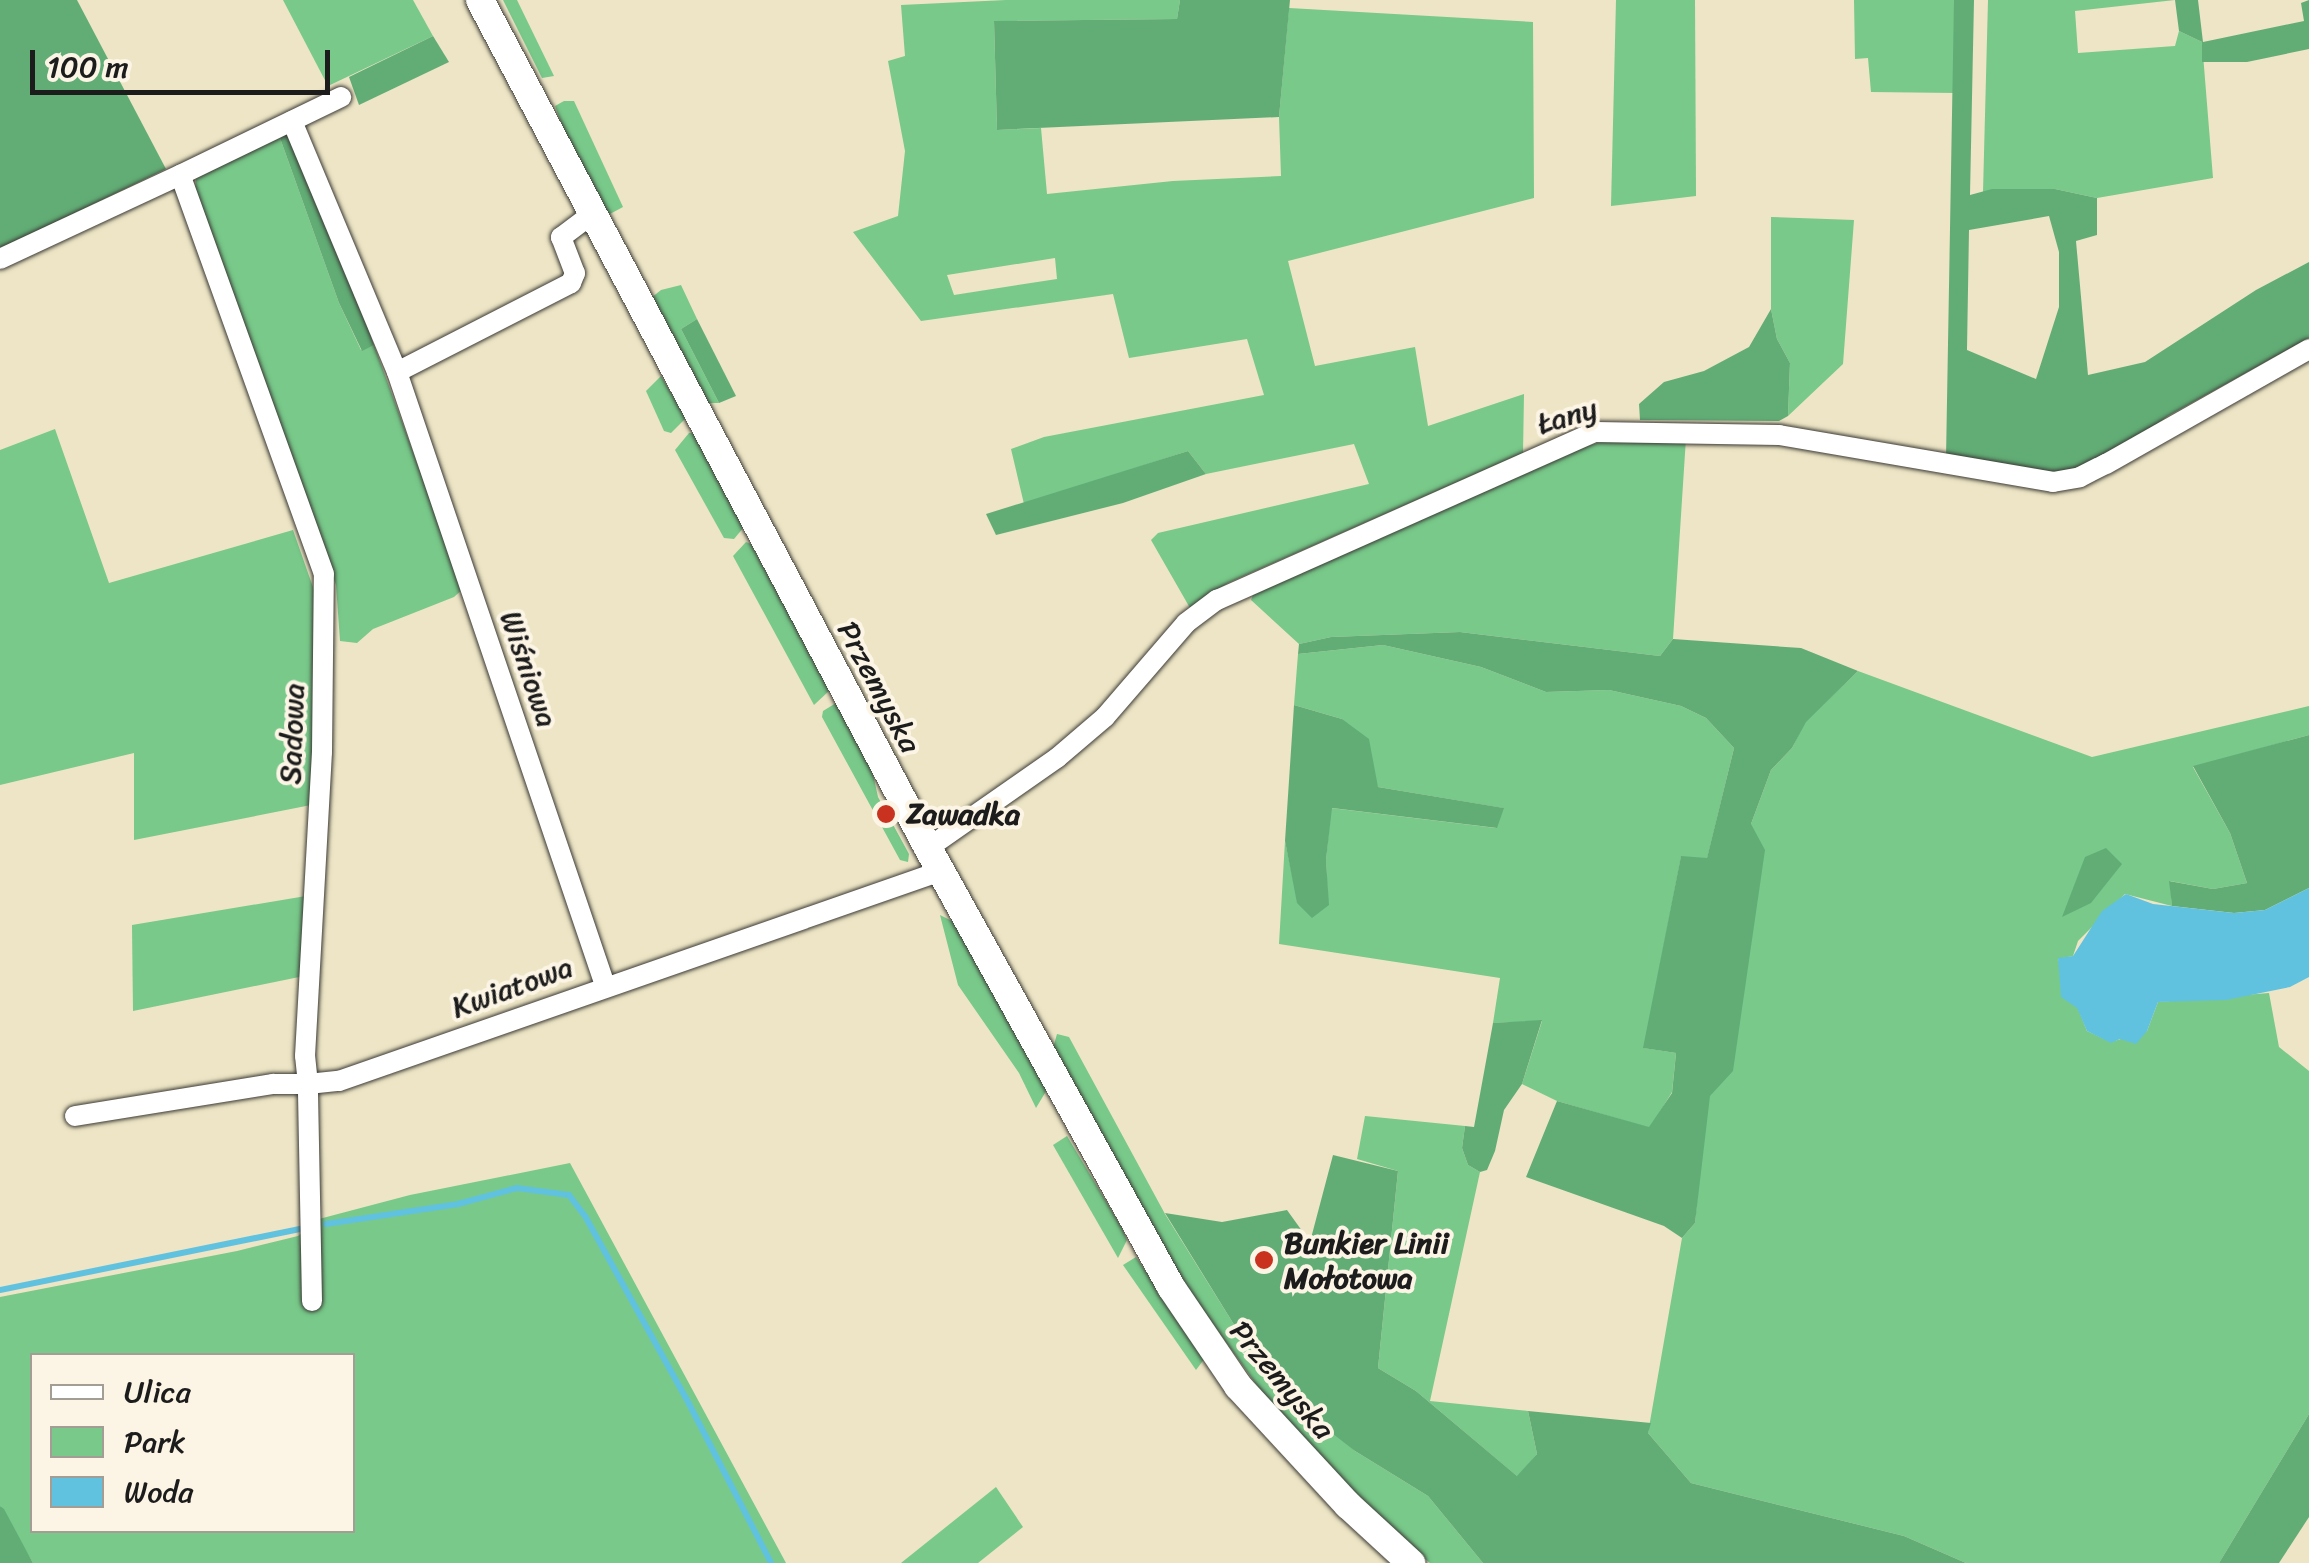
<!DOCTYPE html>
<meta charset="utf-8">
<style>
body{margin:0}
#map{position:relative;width:2309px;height:1563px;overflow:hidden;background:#ede5c5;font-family:Sriracha,sans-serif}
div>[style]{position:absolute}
.green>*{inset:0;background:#78c98a}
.forest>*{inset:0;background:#62ad76}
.water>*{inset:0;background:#61c2df}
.stream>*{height:6px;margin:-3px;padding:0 3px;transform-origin:3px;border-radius:3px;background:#61c2df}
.roads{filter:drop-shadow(0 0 2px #3b3a35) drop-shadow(0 0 2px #3b3a35)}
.minor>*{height:20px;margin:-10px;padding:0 10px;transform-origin:10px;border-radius:10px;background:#fff}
.major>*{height:28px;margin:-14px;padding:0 14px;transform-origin:14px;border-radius:14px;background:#fff}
.dots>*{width:28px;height:28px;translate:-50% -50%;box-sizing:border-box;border:5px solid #fcf5e5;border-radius:50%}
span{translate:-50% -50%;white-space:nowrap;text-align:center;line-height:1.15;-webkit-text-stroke:8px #fcf5e5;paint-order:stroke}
.street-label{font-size:30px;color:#1c1c1c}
.poi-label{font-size:30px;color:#1c1c1c;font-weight:700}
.left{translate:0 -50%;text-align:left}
.legend{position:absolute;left:30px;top:1353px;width:325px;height:180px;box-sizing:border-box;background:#fcf5e5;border:2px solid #a29e95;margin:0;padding:12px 18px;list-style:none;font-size:30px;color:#1c1c1c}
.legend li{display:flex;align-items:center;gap:20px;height:50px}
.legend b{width:50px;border:2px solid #a29e95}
.scale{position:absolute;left:30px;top:50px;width:300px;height:45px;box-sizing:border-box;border:5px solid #1c1c1c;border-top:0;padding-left:12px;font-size:30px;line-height:35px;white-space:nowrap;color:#1c1c1c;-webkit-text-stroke:8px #fcf5e5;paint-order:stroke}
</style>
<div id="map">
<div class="green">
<i style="clip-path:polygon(283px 0,413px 0,433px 36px,328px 86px)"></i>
<i style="clip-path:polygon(503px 0,517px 0,554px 76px,542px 78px)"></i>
<i style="clip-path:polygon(evenodd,1006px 0,1180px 0,1177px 19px,994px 21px,997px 130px,1041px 128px,1047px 194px,1173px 181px,1281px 176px,1279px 117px,1289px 8px,1533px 22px,1534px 198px,1288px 261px,1315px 366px,1415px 347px,1428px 426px,1524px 394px,1523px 453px,1228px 583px,1190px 608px,1151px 540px,1158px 533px,1369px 484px,1354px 444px,1206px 474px,1188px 451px,1024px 504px,1011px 449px,1044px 437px,1264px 395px,1247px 339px,1129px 358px,1113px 294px,921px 321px,853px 232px,898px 216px,905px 151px,888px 61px,905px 56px,901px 5px,1006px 0,1055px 258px,1057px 279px,954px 295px,947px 275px,1055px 258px)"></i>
<i style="clip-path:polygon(1616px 0,1695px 0,1696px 196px,1611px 206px)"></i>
<i style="clip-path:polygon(1854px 0,1954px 0,1956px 93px,1871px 92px,1868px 58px,1855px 59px)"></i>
<i style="clip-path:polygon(1988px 0,2175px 0,2075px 11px,2078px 53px,2175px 46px,2179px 31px,2202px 42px,2213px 178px,2097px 198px,2055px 189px,1983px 192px)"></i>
<i style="clip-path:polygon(564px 101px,574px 101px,623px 207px,608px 215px,565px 133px,555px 106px)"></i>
<i style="clip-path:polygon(280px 138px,339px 303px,361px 350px,374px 345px,463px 589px,454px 597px,373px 629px,357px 643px,340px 641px,336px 585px,195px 187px,197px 174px)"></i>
<i style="clip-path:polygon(1771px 217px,1854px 220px,1843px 364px,1788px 416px,1790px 363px,1777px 339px,1771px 309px)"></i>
<i style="clip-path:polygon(681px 285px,697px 319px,681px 329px,719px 403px,707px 403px,651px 298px,661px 290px)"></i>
<i style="clip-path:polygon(661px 376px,686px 418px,671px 433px,664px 431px,646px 391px)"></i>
<i style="clip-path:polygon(55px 429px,109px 583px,293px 530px,321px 610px,311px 805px,134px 840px,134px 753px,0 785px,0 450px)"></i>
<i style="clip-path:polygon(689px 433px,694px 433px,744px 527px,734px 539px,724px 538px,675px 450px)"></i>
<i style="clip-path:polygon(1686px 438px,1673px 639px,1660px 656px,1460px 632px,1331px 637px,1299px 644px,1251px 600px,1254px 592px,1559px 454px,1612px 439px)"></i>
<i style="clip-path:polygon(746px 542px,751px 544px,830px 690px,814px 705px,733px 556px)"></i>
<i style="clip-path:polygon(1383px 645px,1481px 667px,1546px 692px,1609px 690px,1681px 706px,1706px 718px,1734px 748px,1707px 859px,1681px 857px,1644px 1048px,1676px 1053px,1672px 1092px,1650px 1128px,1557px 1101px,1522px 1084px,1542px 1021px,1493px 1023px,1500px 978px,1279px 944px,1285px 841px,1298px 903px,1328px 905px,1326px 860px,1331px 808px,1496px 828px,1503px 808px,1378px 787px,1342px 719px,1294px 705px,1298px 654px)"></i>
<i style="clip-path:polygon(1858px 671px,2092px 757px,2309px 706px,2309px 735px,2193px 767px,2230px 833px,2247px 883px,2213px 889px,2170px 881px,2172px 906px,2125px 894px,2078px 941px,2073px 956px,2058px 959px,2087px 1031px,2111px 1042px,2147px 1031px,2158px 1002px,2269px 993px,2279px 1047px,2309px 1071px,2309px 1414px,2219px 1563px,1966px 1563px,1904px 1536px,1691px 1483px,1648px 1433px,1682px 1238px,1695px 1223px,1703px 1137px,1751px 824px,1771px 770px,1792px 748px,1805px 722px)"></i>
<i style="clip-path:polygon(836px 703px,872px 770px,878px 797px,909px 854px,908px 862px,900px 860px,822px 717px,823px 711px)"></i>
<i style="clip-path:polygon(306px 896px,304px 976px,133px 1011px,132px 925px)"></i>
<i style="clip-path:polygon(940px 915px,956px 923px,1048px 1088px,1036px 1108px,1019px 1073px,958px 985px)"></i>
<i style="clip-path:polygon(1057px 1034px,1069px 1037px,1165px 1214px,1233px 1323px,1355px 1451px,1428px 1496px,1483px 1563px,1430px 1563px,1415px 1551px,1327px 1470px,1256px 1384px,1188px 1289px,1053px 1048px)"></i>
<i style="clip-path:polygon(1365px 1116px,1465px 1126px,1462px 1148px,1468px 1165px,1480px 1172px,1430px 1401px,1528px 1411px,1537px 1454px,1518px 1477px,1416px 1391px,1378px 1368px,1398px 1171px,1357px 1159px)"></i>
<i style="clip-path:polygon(1067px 1136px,1122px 1228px,1127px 1240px,1118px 1258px,1053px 1145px)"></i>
<i style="clip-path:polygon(evenodd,570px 1163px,786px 1563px,33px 1563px,0 1506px,0 1297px,237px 1251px,298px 1236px,319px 1219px,410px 1195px,570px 1163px,32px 1356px,352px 1356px,352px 1530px,32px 1530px,32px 1356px)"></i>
<i style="clip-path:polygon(1136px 1257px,1205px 1358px,1196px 1370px,1123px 1265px)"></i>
<i style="clip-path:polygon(996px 1487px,1023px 1527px,978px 1563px,901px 1563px)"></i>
</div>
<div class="forest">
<i style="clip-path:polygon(0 0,77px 0,166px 169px,0 249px)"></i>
<i style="clip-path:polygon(1180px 0,1290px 0,1279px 117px,997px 130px,994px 21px,1177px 19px)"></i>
<i style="clip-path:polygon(evenodd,1954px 0,1974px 0,1970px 195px,1992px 189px,2055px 189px,2097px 198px,2097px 235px,2076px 241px,2088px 375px,2145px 362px,2256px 290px,2309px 262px,2309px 338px,2168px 416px,2110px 458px,2062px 473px,1946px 458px,1954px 0,2049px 216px,2059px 252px,2059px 307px,2036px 379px,1967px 350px,1969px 230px,2049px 216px)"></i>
<i style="clip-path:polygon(2175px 0,2198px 0,2203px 42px,2304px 21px,2301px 3px,2309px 0,2309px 49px,2247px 62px,2202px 62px,2202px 42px,2179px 31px)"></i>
<i style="clip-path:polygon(433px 36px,449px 62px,359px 105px,349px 77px)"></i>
<i style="clip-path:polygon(291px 132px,338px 244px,374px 345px,362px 351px,339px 303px,280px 138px)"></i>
<i style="clip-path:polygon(1771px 309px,1777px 339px,1790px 363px,1788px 416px,1779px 421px,1640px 420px,1639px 404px,1664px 382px,1704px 371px,1749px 347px)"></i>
<i style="clip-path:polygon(697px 319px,736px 396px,719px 403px,681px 329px)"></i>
<i style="clip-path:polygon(1188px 451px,1206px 474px,1123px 503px,996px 535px,986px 514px)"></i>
<i style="clip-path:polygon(1460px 632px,1660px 656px,1673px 639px,1801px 648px,1858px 671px,1806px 722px,1792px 748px,1771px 770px,1751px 824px,1765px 850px,1733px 1071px,1710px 1096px,1695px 1223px,1682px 1238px,1664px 1226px,1526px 1177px,1557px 1101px,1649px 1127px,1672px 1093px,1676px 1053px,1643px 1048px,1681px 856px,1707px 858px,1734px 748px,1706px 718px,1681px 706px,1609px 690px,1546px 692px,1481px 667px,1383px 645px,1298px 654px,1299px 644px,1331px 637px)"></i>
<i style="clip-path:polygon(1294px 705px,1342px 719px,1369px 739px,1378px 787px,1504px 808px,1497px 828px,1332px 808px,1326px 860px,1329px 905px,1312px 918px,1297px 903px,1285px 841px)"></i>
<i style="clip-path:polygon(2309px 735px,2309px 888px,2265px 910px,2234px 913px,2172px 906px,2169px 881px,2213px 889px,2247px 883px,2230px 833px,2193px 766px)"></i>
<i style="clip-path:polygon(2106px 848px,2122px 864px,2091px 903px,2062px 917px,2085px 857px)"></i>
<i style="clip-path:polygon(1542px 1020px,1522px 1084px,1504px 1110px,1495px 1151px,1487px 1170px,1480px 1172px,1468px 1165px,1462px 1148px,1465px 1126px,1474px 1127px,1493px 1023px)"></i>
<i style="clip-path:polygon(1333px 1155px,1398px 1171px,1378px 1368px,1416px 1391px,1517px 1476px,1537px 1454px,1528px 1411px,1651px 1423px,1648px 1433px,1691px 1483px,1904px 1536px,1966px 1563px,1483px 1563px,1428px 1496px,1355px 1451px,1292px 1402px,1233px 1323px,1165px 1213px,1222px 1222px,1287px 1210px,1310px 1242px)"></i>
<i style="clip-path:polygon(2309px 1414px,2309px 1517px,2279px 1563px,2219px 1563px)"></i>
<i style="clip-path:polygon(0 1506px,4px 1509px,33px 1563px,0 1563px)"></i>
</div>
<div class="water">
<i style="clip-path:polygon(2309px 888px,2309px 977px,2290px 987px,2226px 1000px,2158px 1002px,2147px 1031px,2136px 1044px,2120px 1039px,2111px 1043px,2087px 1031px,2077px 1008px,2061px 997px,2058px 958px,2073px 956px,2102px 911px,2126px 894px,2153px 904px,2234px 913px,2265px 910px)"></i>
</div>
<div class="stream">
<i style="left:326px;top:1224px;width:134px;rotate:-8.6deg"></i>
<i style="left:458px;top:1204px;width:61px;rotate:-15.2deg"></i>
<i style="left:517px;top:1188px;width:52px;rotate:7.7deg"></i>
<i style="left:569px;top:1195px;width:26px;rotate:53deg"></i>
<i style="left:585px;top:1216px;width:208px;rotate:61deg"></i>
<i style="left:686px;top:1398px;width:186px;rotate:62.7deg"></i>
<i style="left:0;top:1290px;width:306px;rotate:-11.5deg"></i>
</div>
<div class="roads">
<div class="minor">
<i style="left:292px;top:121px;width:272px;rotate:67.3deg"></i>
<i style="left:592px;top:214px;width:39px;rotate:143deg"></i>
<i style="left:561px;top:237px;width:39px;rotate:69deg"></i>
<i style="left:575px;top:273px;width:11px;rotate:112deg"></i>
<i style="left:571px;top:283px;width:195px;rotate:152.9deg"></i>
<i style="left:397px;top:372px;width:647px;rotate:71.26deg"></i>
<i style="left:0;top:259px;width:199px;rotate:-25deg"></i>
<i style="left:928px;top:848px;width:157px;rotate:-34.9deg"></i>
<i style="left:1057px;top:758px;width:63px;rotate:-40.5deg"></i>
<i style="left:1105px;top:717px;width:124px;rotate:-49.2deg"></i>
<i style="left:1186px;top:623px;width:39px;rotate:-37deg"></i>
<i style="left:1217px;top:600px;width:414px;rotate:-24deg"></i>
<i style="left:1595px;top:432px;width:184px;rotate:0.9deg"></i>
<i style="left:1779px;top:435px;width:278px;rotate:9.7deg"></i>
<i style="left:2053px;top:482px;width:27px;rotate:-10deg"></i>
<i style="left:2080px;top:477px;width:29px;rotate:-27deg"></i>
<i style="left:2106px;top:464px;width:233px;rotate:-29.5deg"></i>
<i style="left:75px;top:1116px;width:201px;rotate:-9.2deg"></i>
<i style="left:273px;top:1084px;width:35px"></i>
<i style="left:308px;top:1084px;width:28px;rotate:-96deg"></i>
<i style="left:305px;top:1056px;width:304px;rotate:-86.8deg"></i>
<i style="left:322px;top:752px;width:178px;rotate:-89.4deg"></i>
<i style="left:324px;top:574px;width:424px;rotate:-109.8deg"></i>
<i style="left:180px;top:175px;width:179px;rotate:-25.8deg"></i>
<i style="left:312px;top:1301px;width:217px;rotate:-91.1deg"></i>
<i style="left:308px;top:1084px;width:31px;rotate:-6deg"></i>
<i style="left:339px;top:1081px;width:638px;rotate:-19.23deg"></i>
</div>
<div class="major">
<i style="left:480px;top:0;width:959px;rotate:62.15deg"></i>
<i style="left:928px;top:848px;width:502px;rotate:61.03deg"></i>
<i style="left:1171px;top:1287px;width:120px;rotate:55.9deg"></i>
<i style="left:1238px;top:1386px;width:162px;rotate:47.3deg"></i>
<i style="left:1348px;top:1505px;width:86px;rotate:42.6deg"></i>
</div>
</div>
<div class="dots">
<i style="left:886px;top:814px;background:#c8321e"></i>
<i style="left:1264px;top:1260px;background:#c8321e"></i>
</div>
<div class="street-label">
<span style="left:1567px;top:416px;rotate:-17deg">Łany</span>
<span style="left:529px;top:669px;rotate:71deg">Wiśniowa</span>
<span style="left:879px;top:687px;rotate:62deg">Przemyska</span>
<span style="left:292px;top:734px;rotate:-88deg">Sadowa</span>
<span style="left:512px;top:987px;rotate:-20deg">Kwiatowa</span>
<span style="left:1282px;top:1380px;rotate:50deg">Przemyska</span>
</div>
<div class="poi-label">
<span class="left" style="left:906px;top:814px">Zawadka</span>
<span class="left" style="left:1284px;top:1260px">Bunkier Linii<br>Mołotowa</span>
</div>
<ul class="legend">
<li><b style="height:12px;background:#fff"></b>Ulica</li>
<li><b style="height:28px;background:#78c98a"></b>Park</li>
<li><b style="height:28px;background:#61c2df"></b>Woda</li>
</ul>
<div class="scale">100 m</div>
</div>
